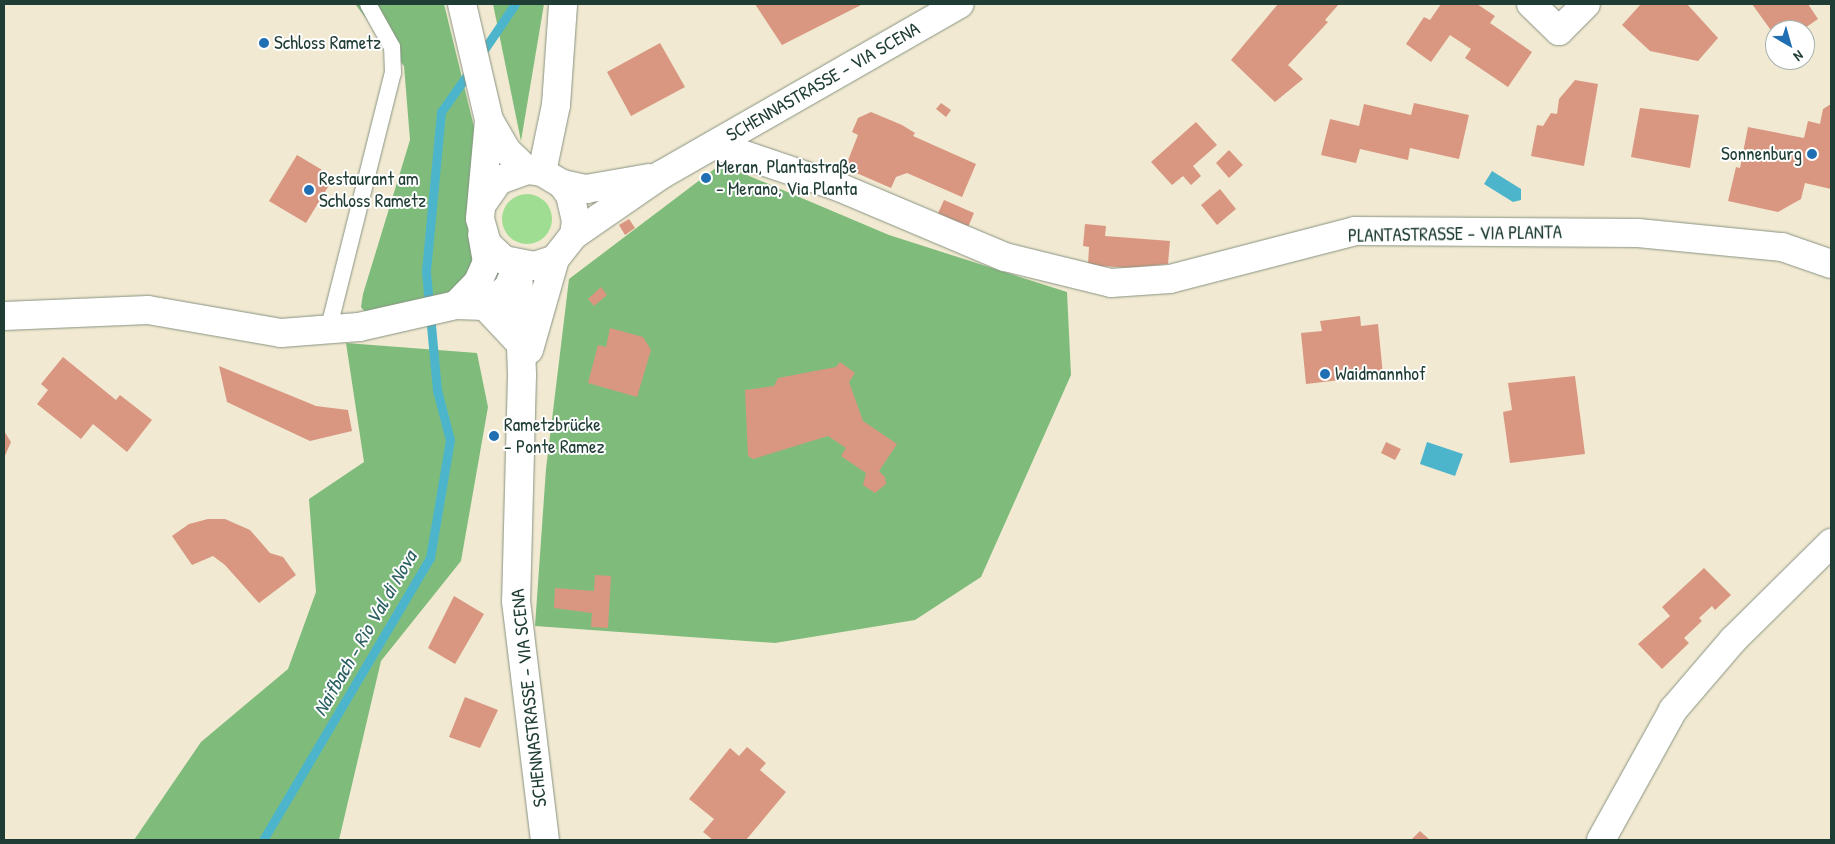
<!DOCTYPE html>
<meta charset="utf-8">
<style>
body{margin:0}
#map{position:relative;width:1835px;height:844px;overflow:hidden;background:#f1e9d1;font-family:"Patrick Hand",sans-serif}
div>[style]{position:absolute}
.green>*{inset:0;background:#9fdd92}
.round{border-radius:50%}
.forest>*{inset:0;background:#7fbc7c}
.water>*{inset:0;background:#4db5cb}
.stream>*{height:9px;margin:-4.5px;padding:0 4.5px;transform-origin:4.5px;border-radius:4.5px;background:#4db5cb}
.building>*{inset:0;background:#d99781}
.roads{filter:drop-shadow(0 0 1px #889382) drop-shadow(0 0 1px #889382)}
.lane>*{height:16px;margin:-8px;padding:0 8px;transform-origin:8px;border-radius:8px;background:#fff}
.street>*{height:28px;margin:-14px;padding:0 14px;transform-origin:14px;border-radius:14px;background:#fff}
.secondary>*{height:28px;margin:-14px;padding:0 14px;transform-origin:14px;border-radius:14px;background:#fff}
.dots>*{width:14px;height:14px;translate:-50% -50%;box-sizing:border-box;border:2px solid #fff;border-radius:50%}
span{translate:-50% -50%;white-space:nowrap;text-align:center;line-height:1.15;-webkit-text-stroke:4px #fff;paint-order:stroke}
.poi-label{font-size:19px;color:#1f3d34}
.left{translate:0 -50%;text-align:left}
.right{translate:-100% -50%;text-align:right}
.street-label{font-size:19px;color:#1f3d34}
.water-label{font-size:20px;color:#2d6161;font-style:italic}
.frame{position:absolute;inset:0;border:5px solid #1f3d34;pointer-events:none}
.north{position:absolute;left:1765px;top:20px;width:50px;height:50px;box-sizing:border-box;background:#fff;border:1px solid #a5b1ae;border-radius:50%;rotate:142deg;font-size:14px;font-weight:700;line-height:20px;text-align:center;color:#1f3d34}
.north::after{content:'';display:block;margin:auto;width:18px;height:22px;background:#1f6fb2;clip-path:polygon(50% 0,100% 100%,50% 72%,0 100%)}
</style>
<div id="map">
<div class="green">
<i class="round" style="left:502px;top:194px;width:50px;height:50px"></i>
</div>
<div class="forest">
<i style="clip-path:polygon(355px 4px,444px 4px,476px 135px,477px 249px,463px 286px,441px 298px,365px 312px,361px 307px,363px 294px,410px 140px,404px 66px)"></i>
<i style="clip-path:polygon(493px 4px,544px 4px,521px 141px)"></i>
<i style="clip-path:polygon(721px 164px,889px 235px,1067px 292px,1071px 375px,981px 577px,915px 620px,775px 643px,535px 626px,546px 469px,569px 279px)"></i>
<i style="clip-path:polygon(346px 343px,477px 353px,488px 407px,461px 561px,381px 661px,339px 840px,134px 840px,201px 742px,288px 669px,316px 592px,309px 499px,364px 462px)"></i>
</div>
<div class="water">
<i style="clip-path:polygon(1492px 171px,1521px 189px,1521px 200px,1513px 202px,1484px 184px)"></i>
<i style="clip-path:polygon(1427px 442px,1463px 454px,1455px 476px,1420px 464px)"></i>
</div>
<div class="stream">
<i style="left:479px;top:57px;width:64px;rotate:-55.8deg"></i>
<i style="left:263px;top:840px;width:328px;rotate:-59.4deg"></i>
<i style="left:430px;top:558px;width:120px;rotate:-80.4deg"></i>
<i style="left:450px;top:440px;width:52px;rotate:-104.6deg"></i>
<i style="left:437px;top:390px;width:120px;rotate:-95.3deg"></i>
<i style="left:426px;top:271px;width:160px;rotate:-84.6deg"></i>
<i style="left:441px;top:112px;width:54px;rotate:-54.8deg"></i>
</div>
<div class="building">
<i style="clip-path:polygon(755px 4px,863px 4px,782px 45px)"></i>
<i style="clip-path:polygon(1278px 4px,1339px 4px,1325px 20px,1328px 22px,1288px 65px,1303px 79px,1275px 102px,1231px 60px)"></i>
<i style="clip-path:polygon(1441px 4px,1477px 4px,1495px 16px,1490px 23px,1532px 52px,1508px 87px,1465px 58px,1471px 49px,1450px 35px,1431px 62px,1406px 44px,1424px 17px,1430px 20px)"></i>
<i style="clip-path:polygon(1641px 4px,1687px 4px,1718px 38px,1698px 61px,1650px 51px,1622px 25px)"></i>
<i style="clip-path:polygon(1752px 4px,1808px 4px,1818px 19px,1802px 30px,1775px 30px,1775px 36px)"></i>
<i style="clip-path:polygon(660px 43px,685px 87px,631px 116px,607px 72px)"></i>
<i style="clip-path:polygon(1575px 80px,1598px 84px,1584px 166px,1531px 156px,1537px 125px,1543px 126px,1551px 113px,1557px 114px,1559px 99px)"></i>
<i style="clip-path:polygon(941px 103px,951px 110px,946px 117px,936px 109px)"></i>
<i style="clip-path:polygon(1414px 103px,1469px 115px,1459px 159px,1410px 148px,1408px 160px,1360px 149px,1356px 163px,1321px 155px,1330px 119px,1359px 126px,1364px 104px,1411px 115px)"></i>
<i style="clip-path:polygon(1831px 104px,1831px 189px,1805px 183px,1801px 199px,1778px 212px,1728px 201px,1736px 167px,1740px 168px,1748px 127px,1804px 138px,1808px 121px,1820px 124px,1823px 109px)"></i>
<i style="clip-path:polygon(1640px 108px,1699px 115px,1690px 168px,1631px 157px)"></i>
<i style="clip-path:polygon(871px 112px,902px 125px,915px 133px,913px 136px,976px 164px,962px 197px,907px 173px,896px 177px,891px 188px,845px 168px,858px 135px,852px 132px,858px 118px)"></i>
<i style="clip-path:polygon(1196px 122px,1217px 145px,1193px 166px,1201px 176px,1191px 185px,1183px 176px,1172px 185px,1151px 162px)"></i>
<i style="clip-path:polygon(1229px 150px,1243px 165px,1229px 178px,1216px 163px)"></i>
<i style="clip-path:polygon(297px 155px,334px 177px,306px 223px,269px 201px)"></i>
<i style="clip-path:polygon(1220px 189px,1236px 209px,1217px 225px,1201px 205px)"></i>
<i style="clip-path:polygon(944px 200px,974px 213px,966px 232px,935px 220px)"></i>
<i style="clip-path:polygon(629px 219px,635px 228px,625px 235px,619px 225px)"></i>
<i style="clip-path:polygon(1085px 224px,1106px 226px,1105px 236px,1170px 241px,1168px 264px,1129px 268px,1088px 265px,1089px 247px,1083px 246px)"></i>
<i style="clip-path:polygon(601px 287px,607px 295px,594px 306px,588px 299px)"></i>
<i style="clip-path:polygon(1360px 316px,1361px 326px,1378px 324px,1383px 375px,1306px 384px,1301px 333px,1322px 331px,1320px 321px)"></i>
<i style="clip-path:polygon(610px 328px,643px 337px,651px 350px,637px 397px,588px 383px,598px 345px,606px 347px)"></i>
<i style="clip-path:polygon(63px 357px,116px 400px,120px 395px,152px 420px,127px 452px,93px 424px,81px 439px,37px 404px,48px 390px,41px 384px)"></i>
<i style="clip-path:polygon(840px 362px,855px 373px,849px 382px,863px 421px,897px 444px,879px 471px,885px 477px,886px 484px,875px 493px,863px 485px,866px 473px,841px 456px,846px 448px,828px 436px,753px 459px,748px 456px,745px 390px,774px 386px,778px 378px,836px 367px)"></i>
<i style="clip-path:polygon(219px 366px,316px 406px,348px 410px,352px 431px,310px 441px,227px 402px)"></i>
<i style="clip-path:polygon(1575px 376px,1585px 454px,1510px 463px,1503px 412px,1512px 410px,1508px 383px)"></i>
<i style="clip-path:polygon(4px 431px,11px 442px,4px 458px)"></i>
<i style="clip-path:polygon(1386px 442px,1401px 449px,1395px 460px,1381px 453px)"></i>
<i style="clip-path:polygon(208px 519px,225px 519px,250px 530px,270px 553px,283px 557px,296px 575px,259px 603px,225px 565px,213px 556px,192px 565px,172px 536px,189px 524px)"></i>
<i style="clip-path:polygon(1704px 568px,1731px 595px,1715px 610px,1712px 606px,1699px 618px,1702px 621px,1684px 638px,1689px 643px,1662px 669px,1638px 644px,1670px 616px,1662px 607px)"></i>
<i style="clip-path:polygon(595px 575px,611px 576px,608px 628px,591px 627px,592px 613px,554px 608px,555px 588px,594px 591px)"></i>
<i style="clip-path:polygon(454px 596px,484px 614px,455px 664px,428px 648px)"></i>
<i style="clip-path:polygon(465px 697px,498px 710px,480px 748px,449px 737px)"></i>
<i style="clip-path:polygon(747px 747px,766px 763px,760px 770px,786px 792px,746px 840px,713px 840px,703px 832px,714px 819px,689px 799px,730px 748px,739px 756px)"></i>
<i style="clip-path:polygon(1420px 831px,1430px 840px,1411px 840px)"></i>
</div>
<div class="roads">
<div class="lane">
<i style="left:328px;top:331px;width:266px;rotate:-75.9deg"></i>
<i style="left:393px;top:73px;width:26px;rotate:-92deg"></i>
<i style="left:392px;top:47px;width:49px;rotate:-119.2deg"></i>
</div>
<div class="street">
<i style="left:1531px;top:4px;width:39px;rotate:44deg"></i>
<i style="left:1559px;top:31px;width:38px;rotate:-45deg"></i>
<i style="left:715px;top:145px;width:131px;rotate:18.7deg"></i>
<i style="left:839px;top:187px;width:180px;rotate:22.9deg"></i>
<i style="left:1005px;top:257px;width:109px;rotate:13.8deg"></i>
<i style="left:1111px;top:283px;width:59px;rotate:-3.9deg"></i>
<i style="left:1170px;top:279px;width:191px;rotate:-14.5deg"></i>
<i style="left:1355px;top:231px;width:283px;rotate:0.4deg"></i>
<i style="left:1638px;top:233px;width:145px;rotate:5.6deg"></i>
<i style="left:1782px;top:247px;width:52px;rotate:19.1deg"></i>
<i style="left:542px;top:172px;width:68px;rotate:-78.2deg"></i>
<i style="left:556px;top:105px;width:101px;rotate:-86deg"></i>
<i style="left:456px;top:305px;width:32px;rotate:-46deg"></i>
<i style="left:478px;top:282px;width:22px;rotate:-66deg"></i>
<i style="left:487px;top:262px;width:28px;rotate:-100deg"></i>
<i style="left:485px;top:306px;width:29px;rotate:-38deg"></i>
<i style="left:508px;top:288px;width:25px;rotate:-67deg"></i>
<i style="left:4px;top:316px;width:144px;rotate:-2.4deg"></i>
<i style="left:148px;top:310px;width:135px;rotate:9.8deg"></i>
<i style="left:281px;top:333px;width:78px;rotate:-4.4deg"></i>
<i style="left:359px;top:327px;width:99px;rotate:-12.8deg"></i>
<i style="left:456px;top:305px;width:29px;rotate:2deg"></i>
<i style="left:485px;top:306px;width:50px;rotate:46.6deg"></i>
<i style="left:1601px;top:840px;width:149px;rotate:-61deg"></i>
<i style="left:1673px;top:710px;width:92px;rotate:-49.4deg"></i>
<i style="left:1733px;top:640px;width:138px;rotate:-44.7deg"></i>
</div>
<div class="secondary">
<i style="left:462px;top:4px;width:119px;rotate:76.9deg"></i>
<i style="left:489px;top:120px;width:99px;rotate:95.2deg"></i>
<i style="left:480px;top:219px;width:26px;rotate:74deg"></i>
<i style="left:487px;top:244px;width:23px;rotate:43deg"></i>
<i style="left:504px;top:260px;width:31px;rotate:11deg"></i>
<i style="left:534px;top:266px;width:22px;rotate:-18deg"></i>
<i style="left:555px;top:259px;width:31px;rotate:-52deg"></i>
<i style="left:574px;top:235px;width:14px;rotate:-82deg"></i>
<i style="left:576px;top:221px;width:27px;rotate:-103deg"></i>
<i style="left:570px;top:195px;width:14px;rotate:-126deg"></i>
<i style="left:562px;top:184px;width:23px;rotate:-149deg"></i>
<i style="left:542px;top:172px;width:15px;rotate:-172deg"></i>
<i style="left:527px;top:170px;width:30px;rotate:160deg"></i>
<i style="left:499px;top:180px;width:29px;rotate:125deg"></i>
<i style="left:489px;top:120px;width:34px;rotate:60deg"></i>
<i style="left:506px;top:150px;width:29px;rotate:44deg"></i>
<i style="left:562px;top:184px;width:25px;rotate:12deg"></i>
<i style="left:586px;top:189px;width:64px;rotate:-9.9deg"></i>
<i style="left:574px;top:235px;width:106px;rotate:-34.6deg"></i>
<i style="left:661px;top:175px;width:344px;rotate:-29.8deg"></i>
<i style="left:518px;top:265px;width:110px;rotate:87.9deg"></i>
<i style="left:522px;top:375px;width:226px;rotate:91.5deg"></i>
<i style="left:516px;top:601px;width:241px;rotate:83.1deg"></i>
<i style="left:529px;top:350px;width:95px;rotate:-74.1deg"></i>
</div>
</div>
<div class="dots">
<i style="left:264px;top:43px;background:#1f6fb2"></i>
<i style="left:1812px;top:154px;background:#1f6fb2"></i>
<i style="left:706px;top:178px;background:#1f6fb2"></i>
<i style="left:309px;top:190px;background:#1f6fb2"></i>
<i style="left:1325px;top:374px;background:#1f6fb2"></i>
<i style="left:494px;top:436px;background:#1f6fb2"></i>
</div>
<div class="poi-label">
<span class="left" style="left:274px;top:43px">Schloss Rametz</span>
<span class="right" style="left:1802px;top:154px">Sonnenburg</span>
<span class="left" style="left:716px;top:178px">Meran, Plantastraße<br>- Merano, Via Planta</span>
<span class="left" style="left:319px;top:190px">Restaurant am<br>Schloss Rametz</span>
<span class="left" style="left:1335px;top:374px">Waidmannhof</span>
<span class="left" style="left:504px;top:436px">Rametzbrücke<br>- Ponte Ramez</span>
</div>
<div class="street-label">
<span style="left:823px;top:82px;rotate:-30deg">SCHENNASTRASSE - VIA SCENA</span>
<span style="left:1455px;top:234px;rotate:-1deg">PLANTASTRASSE - VIA PLANTA</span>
<span style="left:529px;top:698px;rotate:-96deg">SCHENNASTRASSE - VIA SCENA</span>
</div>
<div class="water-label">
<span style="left:364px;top:633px;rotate:-60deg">Naifbach - Rio Val di Nova</span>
</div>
<div class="frame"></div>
<div class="north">N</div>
</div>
